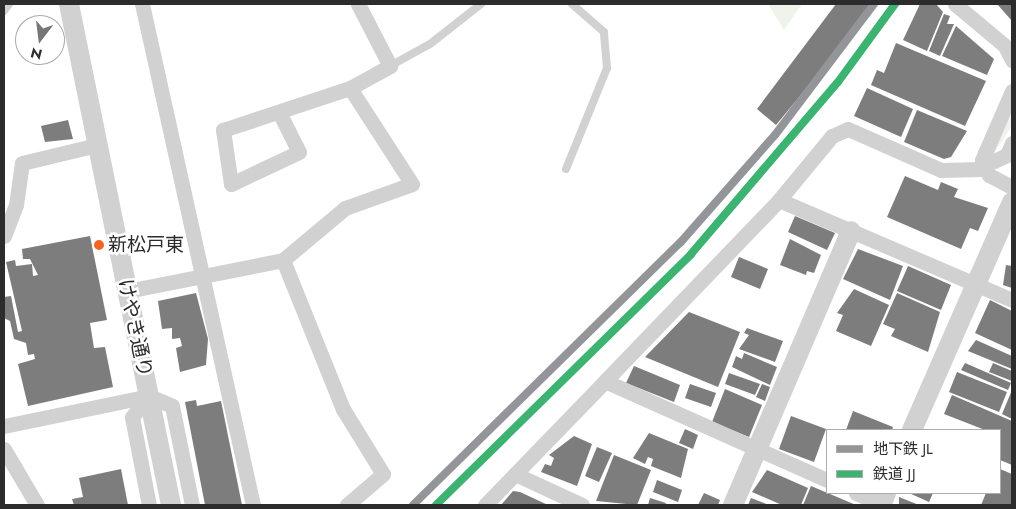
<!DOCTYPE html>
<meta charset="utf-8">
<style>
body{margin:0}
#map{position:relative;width:1016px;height:509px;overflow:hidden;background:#fff;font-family:Jost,"Noto Sans JP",sans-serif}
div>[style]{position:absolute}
.green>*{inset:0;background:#eef3eb}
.building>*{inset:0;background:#7d7d7d}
.service>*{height:8px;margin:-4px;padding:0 4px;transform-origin:4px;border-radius:4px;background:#d1d1d1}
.minor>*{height:15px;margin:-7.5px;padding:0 7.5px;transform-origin:7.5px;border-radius:7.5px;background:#d1d1d1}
.tertiary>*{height:20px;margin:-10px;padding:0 10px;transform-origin:10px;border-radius:10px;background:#d1d1d1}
.rail-1>*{height:8px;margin:-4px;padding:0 4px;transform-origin:4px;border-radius:4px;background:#3cb371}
.metro-1>*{height:8px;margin:-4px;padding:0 4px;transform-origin:4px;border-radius:4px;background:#939598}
.dots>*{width:14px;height:14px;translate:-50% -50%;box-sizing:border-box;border:2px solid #fff;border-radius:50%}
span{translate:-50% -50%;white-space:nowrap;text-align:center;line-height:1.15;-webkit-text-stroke:5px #fff;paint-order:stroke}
.bus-label{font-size:19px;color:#2c2c2c}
.left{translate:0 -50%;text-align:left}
.street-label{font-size:20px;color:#2c2c2c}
.frame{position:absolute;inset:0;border:5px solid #2c2c2c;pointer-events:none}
.legend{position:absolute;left:826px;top:429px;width:175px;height:65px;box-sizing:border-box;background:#fff;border:1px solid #ababab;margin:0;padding:6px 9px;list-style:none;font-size:15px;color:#2c2c2c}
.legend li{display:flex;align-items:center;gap:10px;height:25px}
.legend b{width:25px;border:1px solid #ababab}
.north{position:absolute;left:15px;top:15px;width:50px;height:50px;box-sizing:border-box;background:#fff;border:1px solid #ababab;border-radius:50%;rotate:195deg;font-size:14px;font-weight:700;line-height:20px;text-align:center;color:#2c2c2c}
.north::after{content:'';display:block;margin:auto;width:18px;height:22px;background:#767676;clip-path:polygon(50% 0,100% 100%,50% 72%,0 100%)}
</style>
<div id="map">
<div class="green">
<i style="clip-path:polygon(768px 4px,802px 4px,784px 30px)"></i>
<i style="clip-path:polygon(1010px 113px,1012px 126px,994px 153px,992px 151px)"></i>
</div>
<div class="building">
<i style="clip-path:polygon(836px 4px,876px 4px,776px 125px,757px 109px)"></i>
<i style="clip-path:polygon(920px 4px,936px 4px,943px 12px,927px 51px,903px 40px)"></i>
<i style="clip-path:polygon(997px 4px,1012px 4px,1012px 21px)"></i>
<i style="clip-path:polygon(944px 14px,950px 16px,947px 24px,954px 24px,940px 56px,929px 51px)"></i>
<i style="clip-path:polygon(956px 26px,994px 59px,987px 75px,942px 56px)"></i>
<i style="clip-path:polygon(896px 43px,986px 81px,965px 126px,871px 85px,877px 70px,884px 73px)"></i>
<i style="clip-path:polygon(867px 88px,913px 109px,901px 137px,854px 116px)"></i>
<i style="clip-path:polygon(917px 110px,967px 131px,951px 157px,944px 159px,904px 142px)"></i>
<i style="clip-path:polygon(68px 120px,73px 139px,45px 142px,41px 126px)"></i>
<i style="clip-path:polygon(905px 176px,938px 190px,941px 182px,958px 189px,954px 197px,988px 208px,978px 231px,970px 228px,961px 249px,887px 217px)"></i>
<i style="clip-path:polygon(795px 216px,835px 233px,827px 250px,788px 232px)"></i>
<i style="clip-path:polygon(90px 236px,107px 320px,90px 323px,94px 348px,105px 347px,113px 387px,28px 406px,18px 364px,35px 359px,34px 354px,28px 355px,26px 343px,14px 339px,10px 321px,4px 318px,4px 297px,11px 296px,18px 332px,22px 331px,6px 262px,15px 260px,16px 266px,32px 264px,33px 276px,38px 275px,30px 259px,23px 259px,22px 249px)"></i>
<i style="clip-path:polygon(790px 239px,821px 255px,814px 273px,807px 271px,806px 275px,780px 265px)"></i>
<i style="clip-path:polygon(858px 249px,903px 266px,890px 300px,843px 279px)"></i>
<i style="clip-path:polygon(739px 257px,768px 269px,760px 289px,731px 277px)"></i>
<i style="clip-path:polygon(1006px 265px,1012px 266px,1012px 288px,1003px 285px)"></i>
<i style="clip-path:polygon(908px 266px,951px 285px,941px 310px,897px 291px)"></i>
<i style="clip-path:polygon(854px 289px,889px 305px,871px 346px,836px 331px,843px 315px,837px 313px)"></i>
<i style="clip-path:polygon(196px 293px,208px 339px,206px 365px,180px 372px,176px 348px,182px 346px,180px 338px,172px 339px,172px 328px,162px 329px,158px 301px)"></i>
<i style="clip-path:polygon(897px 293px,940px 312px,928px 352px,891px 336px,895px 329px,883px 324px)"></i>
<i style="clip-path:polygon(990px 300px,1012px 311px,1012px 350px,975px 333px)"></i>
<i style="clip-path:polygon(689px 312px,740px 332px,718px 387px,645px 357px)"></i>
<i style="clip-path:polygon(747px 328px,783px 341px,775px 362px,739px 349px,749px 335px,744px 333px)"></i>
<i style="clip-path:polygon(976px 340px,1012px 356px,1012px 369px,968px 351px)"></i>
<i style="clip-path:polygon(744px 353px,777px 367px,770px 385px,732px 367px,736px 356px,742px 359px)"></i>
<i style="clip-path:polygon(965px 363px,1011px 383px,1008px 390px,961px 370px)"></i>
<i style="clip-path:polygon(993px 363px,1012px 371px,1012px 381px,989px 372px)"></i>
<i style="clip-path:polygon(634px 366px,680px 385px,674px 402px,626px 383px)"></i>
<i style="clip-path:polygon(957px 372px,1007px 392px,999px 412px,949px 392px)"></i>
<i style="clip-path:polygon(729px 373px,760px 384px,755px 395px,725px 384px)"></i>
<i style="clip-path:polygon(690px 384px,716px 393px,711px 407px,685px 398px)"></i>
<i style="clip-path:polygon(762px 384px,770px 387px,765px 401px,756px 397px)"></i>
<i style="clip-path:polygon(725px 389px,762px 405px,749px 437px,712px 422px)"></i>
<i style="clip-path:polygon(1012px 390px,1012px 419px,1002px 414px)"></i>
<i style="clip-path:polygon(952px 395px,1012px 421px,1012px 465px,1000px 460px,1000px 430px,985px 430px,944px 414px)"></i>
<i style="clip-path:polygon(196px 400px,197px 406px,221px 401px,242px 505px,205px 505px,185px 402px)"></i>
<i style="clip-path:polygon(853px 411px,893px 427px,892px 430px,846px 430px)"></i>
<i style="clip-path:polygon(791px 416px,826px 429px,814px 462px,779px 449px)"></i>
<i style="clip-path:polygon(685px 429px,698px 435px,693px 449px,679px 443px)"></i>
<i style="clip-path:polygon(649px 433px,688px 449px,681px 478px,651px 466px,653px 459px,648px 457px,645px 464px,633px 458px)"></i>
<i style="clip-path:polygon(574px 436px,592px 444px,577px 486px,541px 472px,545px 464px,551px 466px,554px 458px,549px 455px)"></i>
<i style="clip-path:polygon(597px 447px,612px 453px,599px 482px,585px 476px)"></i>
<i style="clip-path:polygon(614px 455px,651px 470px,637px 505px,596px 501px)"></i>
<i style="clip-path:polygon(121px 469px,128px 505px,74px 505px,72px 499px,83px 497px,79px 478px)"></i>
<i style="clip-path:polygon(1000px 469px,1012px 474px,1011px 505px,981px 505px,986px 493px,1000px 493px)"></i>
<i style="clip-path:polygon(767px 470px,808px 488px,801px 505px,782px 505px,752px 492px)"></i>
<i style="clip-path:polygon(657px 480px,682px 490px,678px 502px,653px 492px)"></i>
<i style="clip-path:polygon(811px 486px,856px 505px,803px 505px)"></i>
<i style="clip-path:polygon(513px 491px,520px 492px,548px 505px,501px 505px)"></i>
<i style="clip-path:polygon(704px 493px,720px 500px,718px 505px,698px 505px)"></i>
<i style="clip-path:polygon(909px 493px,933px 493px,929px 502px)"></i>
<i style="clip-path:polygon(899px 497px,919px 505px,899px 505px)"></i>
<i style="clip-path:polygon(650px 498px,666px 503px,665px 505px,648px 505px)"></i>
<i style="clip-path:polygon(751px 498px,769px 505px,748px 505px)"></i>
</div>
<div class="service">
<i style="left:4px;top:11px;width:9px;rotate:-54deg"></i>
<i style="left:390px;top:66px;width:46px;rotate:-28.8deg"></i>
<i style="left:430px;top:44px;width:65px;rotate:-38.1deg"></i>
<i style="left:566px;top:169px;width:109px;rotate:-67.9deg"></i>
<i style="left:607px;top:68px;width:36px;rotate:-95deg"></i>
<i style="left:604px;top:32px;width:43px;rotate:-138.8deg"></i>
</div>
<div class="minor">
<i style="left:142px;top:4px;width:513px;rotate:77.51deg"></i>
<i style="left:955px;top:4px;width:65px;rotate:40deg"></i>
<i style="left:1005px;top:46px;width:16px;rotate:63deg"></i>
<i style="left:1012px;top:91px;width:75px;rotate:113.5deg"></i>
<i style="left:982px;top:160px;width:17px;rotate:65deg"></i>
<i style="left:989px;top:175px;width:26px;rotate:28deg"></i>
<i style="left:280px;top:114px;width:42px;rotate:63.4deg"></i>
<i style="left:299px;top:152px;width:75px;rotate:154.8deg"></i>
<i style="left:231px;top:184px;width:55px;rotate:-98.4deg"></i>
<i style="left:223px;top:130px;width:134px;rotate:-18.3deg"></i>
<i style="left:985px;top:153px;width:7px;rotate:74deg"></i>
<i style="left:987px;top:160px;width:7px;rotate:8deg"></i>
<i style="left:994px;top:161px;width:14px;rotate:-25deg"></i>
<i style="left:1007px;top:155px;width:13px;rotate:-67deg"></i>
<i style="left:779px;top:200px;width:83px;rotate:-50.4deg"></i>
<i style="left:832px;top:136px;width:17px;rotate:-24deg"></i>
<i style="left:848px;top:129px;width:102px;rotate:23.8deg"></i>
<i style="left:941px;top:170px;width:42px;rotate:-1.4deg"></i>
<i style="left:4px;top:236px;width:33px;rotate:-69deg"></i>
<i style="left:16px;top:205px;width:42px;rotate:-81.9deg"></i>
<i style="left:22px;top:163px;width:77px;rotate:-13.5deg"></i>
<i style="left:283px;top:260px;width:161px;rotate:68.1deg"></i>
<i style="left:343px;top:409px;width:76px;rotate:58.4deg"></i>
<i style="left:383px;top:474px;width:48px;rotate:139.3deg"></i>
<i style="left:127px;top:291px;width:159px;rotate:-11.2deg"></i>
<i style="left:283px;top:260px;width:81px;rotate:-40deg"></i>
<i style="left:345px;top:208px;width:71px;rotate:-19.7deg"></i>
<i style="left:412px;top:184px;width:114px;rotate:-122.9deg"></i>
<i style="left:350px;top:88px;width:46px;rotate:-28.8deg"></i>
<i style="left:390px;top:66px;width:70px;rotate:-117.3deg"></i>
<i style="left:149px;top:396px;width:27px;rotate:129deg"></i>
<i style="left:132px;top:417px;width:90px;rotate:79.1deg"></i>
<i style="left:4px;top:426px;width:148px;rotate:-11.7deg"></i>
<i style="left:149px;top:396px;width:25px;rotate:23deg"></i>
<i style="left:172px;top:406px;width:101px;rotate:78.6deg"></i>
<i style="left:4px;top:449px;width:65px;rotate:59.5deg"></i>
<i style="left:515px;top:474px;width:74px;rotate:24.8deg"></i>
<i style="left:827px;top:480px;width:243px;rotate:-156deg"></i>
<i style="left:605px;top:381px;width:251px;rotate:-46.1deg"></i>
<i style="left:779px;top:200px;width:254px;rotate:23.2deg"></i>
<i style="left:856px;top:493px;width:30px;rotate:23deg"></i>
<i style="left:485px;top:505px;width:173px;rotate:-45.9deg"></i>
</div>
<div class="tertiary">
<i style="left:69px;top:4px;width:511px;rotate:78.49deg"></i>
<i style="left:912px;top:430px;width:249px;rotate:-66.3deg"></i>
<i style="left:733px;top:505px;width:298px;rotate:-66.7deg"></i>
<i style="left:881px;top:505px;width:13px;rotate:-67deg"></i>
</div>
<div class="rail-1">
<i style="left:436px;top:505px;width:358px;rotate:-44.5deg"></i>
<i style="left:691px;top:254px;width:226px;rotate:-49.5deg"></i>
<i style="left:838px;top:82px;width:97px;rotate:-53.8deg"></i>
</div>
<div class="metro-1">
<i style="left:413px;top:505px;width:374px;rotate:-44.5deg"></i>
<i style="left:680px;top:243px;width:144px;rotate:-48.7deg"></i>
<i style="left:775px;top:135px;width:164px;rotate:-52.9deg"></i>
</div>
<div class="dots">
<i style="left:99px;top:245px;background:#f26522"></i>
</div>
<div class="bus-label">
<span class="left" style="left:108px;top:245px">新松戸東</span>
</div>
<div class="street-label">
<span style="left:135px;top:328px;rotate:78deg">けやき通り</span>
</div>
<div class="frame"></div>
<ul class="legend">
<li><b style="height:6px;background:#939598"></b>地下鉄 JL</li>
<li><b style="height:6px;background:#3cb371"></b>鉄道 JJ</li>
</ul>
<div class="north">N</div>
</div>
